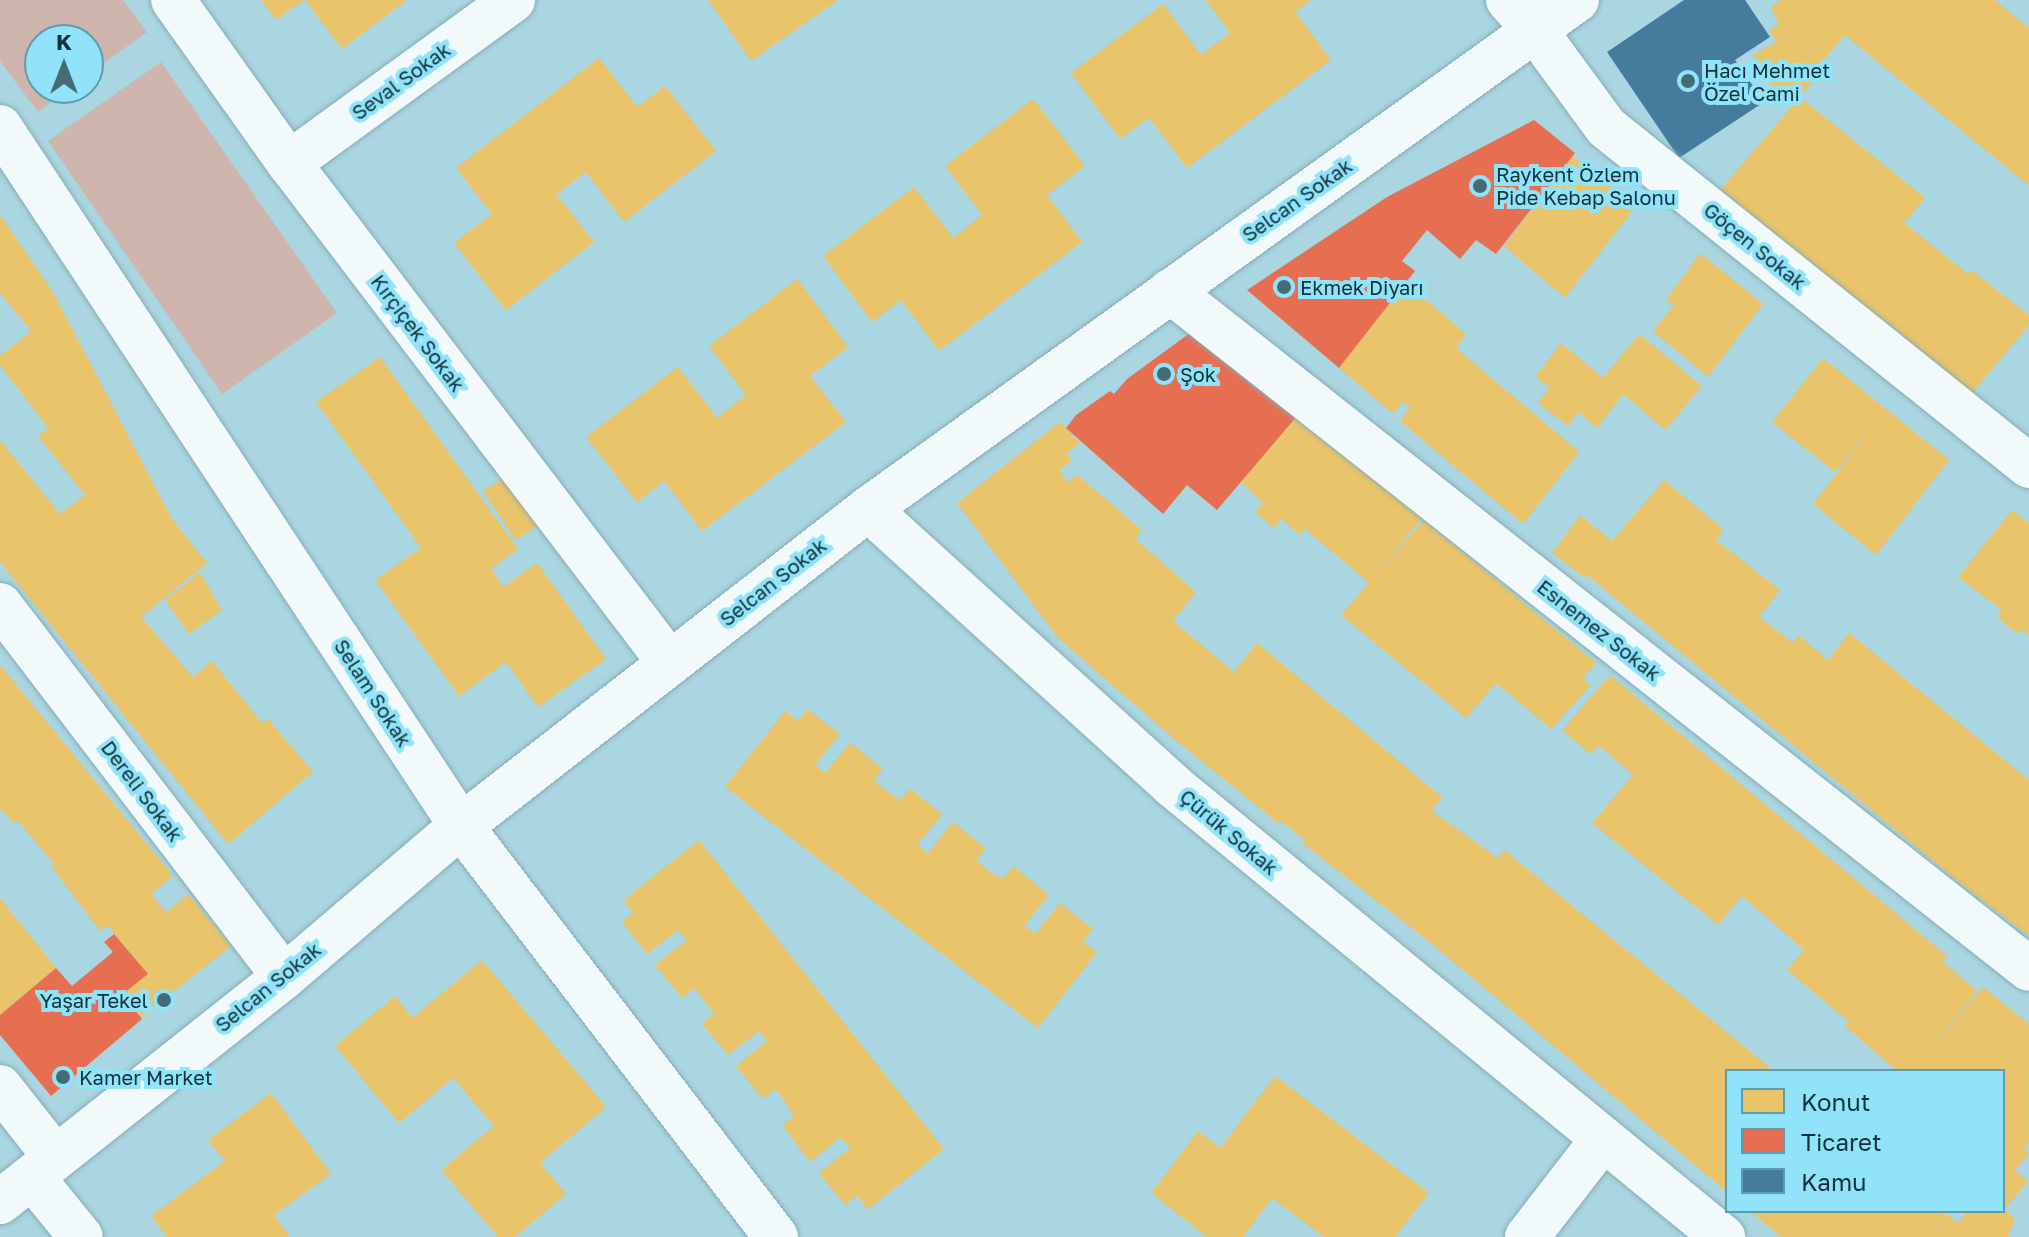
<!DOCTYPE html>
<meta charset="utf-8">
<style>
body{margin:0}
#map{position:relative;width:2029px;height:1237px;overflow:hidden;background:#a9d6e1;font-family:"Golos Text",sans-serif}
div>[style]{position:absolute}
.green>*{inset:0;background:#ceb6ae}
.homes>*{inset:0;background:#e9c46a}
.shops>*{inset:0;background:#e76f51}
.public>*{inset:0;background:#457b9d}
.roads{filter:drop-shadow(0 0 2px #87acb5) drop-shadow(0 0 2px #87acb5)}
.minor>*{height:44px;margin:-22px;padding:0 22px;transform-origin:22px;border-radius:22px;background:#f2f9fa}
.tertiary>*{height:44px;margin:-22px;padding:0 22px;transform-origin:22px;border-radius:22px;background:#f2f9fa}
.dots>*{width:22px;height:22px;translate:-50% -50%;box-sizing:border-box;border:4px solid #91e3f9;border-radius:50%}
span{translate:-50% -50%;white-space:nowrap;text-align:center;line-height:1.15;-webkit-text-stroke:8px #91e3f9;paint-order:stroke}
.poi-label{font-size:20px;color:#0f323b}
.left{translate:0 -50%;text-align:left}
.right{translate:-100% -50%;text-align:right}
.street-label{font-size:20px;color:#0f323b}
.legend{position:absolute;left:1725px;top:1069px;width:280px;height:144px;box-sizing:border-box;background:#91e3f9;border:2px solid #5d9cad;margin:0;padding:10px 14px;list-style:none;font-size:24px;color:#0f323b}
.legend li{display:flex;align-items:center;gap:16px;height:40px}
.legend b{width:40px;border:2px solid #5d9cad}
.north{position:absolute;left:24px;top:24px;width:80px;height:80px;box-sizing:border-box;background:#91e3f9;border:2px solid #5d9cad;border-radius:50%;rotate:0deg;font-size:22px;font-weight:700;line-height:32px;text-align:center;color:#0f323b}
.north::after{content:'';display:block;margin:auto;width:28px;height:36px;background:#456b75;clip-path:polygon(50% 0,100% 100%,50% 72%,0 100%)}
</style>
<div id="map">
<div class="green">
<i style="clip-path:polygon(0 0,123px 0,147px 32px,88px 75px,88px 40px,40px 40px,40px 88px,71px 88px,38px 112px,0 61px)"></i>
<i style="clip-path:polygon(161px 62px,337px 313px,222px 394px,48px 141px)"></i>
</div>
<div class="homes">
<i style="clip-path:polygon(261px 0,304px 0,276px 20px)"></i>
<i style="clip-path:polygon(305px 0,407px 0,342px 49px)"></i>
<i style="clip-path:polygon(708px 0,838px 0,751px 61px)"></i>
<i style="clip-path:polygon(1206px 0,1311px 0,1295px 12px,1331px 60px,1187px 168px,1149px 118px,1120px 139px,1071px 73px,1163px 4px,1201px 55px,1230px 33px)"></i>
<i style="clip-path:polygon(1781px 0,1995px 0,2029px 28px,2029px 186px,1845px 35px,1820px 64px,1825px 68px,1796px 100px,1782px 103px,1753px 55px,1776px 42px,1769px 30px,1779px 24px,1771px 7px)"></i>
<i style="clip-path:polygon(599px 58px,637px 107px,665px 86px,716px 151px,624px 222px,586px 172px,556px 194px,594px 242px,506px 310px,454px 243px,492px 214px,456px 168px)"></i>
<i style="clip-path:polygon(1800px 97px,1925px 198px,1904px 223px,1968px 274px,1971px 270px,2029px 315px,2029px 325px,1968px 398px,1720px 190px)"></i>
<i style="clip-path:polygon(1033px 99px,1085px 166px,1047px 195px,1082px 242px,939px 351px,901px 300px,872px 322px,823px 256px,914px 187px,953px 238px,982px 215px,945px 166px)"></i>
<i style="clip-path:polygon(1572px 156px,1636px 206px,1565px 298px,1504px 246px)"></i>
<i style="clip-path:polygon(0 215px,53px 292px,172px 519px,207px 563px,141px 617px,193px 677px,212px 661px,262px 723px,268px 719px,313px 772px,228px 844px,0 562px,0 440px,60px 514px,85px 495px,38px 436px,48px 428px,0 365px,0 356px,31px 331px,0 293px)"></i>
<i style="clip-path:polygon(1700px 253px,1763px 304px,1708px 377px,1653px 331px,1674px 305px,1666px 300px)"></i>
<i style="clip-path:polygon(797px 279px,848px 347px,810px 376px,846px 422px,702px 531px,664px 481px,637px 502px,586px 437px,678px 367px,717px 418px,746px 395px,709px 346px)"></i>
<i style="clip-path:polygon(1406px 283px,1466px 334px,1456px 348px,1579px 452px,1523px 524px,1400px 421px,1410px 407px,1402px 402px,1393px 414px,1339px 368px)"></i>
<i style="clip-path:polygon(1639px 334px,1702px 386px,1665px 430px,1623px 394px,1597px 428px,1578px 412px,1568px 426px,1538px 403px,1549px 388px,1535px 377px,1561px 343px,1603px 378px)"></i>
<i style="clip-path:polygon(380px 357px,518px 549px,491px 569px,503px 587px,537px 563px,606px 659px,538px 707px,506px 662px,459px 696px,375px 580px,421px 548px,316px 402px)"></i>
<i style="clip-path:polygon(1823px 358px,1949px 460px,1876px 555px,1813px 504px,1869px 431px,1835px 472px,1772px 422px)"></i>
<i style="clip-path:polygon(1298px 415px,1423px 517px,1375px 576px,1424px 520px,1596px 663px,1583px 678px,1590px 686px,1551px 729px,1496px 683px,1466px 718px,1341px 615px,1369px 583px,1305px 529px,1300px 535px,1281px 519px,1274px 528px,1255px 512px,1263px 503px,1241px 482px)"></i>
<i style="clip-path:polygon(1060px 422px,1080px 443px,1067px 453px,1072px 461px,1059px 470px,1067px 482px,1077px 475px,1142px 530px,1135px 539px,1196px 592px,1173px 621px,1234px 672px,1257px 643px,1442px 797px,1432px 811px,1498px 858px,1504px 850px,1774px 1071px,1727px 1071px,1727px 1192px,1432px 944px,1302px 843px,1305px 840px,1281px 821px,1279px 824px,1179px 743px,1058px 638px,957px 503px)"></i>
<i style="clip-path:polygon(507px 476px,539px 525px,515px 540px,483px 491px)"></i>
<i style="clip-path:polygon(1664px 480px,1724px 530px,1716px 540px,1780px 590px,1759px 617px,1793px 643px,1798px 635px,1828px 660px,1849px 633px,2029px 780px,2029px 936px,1961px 884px,1587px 575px,1585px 578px,1552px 553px,1580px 515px,1612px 541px)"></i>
<i style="clip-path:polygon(2012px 510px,2029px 524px,2029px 636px,2020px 629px,2017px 634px,1997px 617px,2002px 610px,1958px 577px)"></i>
<i style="clip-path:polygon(200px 572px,222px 610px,189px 634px,165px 600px)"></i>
<i style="clip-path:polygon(0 665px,173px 876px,151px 894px,166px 912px,188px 894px,231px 946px,141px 1017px,123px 994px,148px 974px,107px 925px,100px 931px,51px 866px,54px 864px,18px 821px,14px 824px,0 808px)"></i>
<i style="clip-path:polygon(1610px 675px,1947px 956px,1942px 961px,1977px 991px,1931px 1048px,1983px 987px,2029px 1024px,2029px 1143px,2024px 1149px,2029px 1154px,2015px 1170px,2028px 1181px,2005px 1209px,2015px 1219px,2008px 1237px,1781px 1237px,1750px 1211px,1943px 1211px,1958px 1223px,1967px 1211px,2003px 1211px,2003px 1071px,1897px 1071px,1845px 1026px,1848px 1021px,1787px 970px,1804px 950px,1742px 896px,1718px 925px,1592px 823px,1633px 775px,1599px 746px,1590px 754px,1562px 730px)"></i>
<i style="clip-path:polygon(807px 709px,840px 734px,815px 765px,825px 773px,850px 743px,883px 769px,874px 780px,888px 792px,900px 800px,910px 789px,942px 814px,917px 845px,928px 853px,953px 822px,986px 849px,976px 860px,990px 872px,1003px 879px,1013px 866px,1049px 895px,1024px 926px,1035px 934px,1060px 903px,1093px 929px,1083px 942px,1097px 952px,1038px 1028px,725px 787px,785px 711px,798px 721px)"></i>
<i style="clip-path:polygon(699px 840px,944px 1149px,868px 1209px,857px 1195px,845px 1205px,819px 1173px,850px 1148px,841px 1137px,810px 1162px,782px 1125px,794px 1116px,786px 1103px,775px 1089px,763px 1099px,736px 1066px,767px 1041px,759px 1031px,728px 1055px,702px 1024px,714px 1014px,705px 1002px,694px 988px,682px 998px,655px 965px,687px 940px,678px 930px,647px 954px,622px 922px,633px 913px,624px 900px)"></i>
<i style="clip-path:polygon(0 898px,56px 968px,0 1015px)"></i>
<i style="clip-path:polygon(482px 960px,606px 1107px,540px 1163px,566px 1194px,515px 1237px,498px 1237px,441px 1170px,494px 1126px,453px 1078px,399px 1123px,335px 1046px,395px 996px,412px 1018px)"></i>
<i style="clip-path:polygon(1275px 1076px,1429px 1193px,1395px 1237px,1324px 1237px,1272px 1198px,1243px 1237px,1207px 1237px,1151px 1193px,1198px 1131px,1220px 1148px)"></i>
<i style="clip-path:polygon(271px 1093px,331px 1174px,274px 1215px,290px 1237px,167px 1237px,151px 1216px,225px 1161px,208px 1140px)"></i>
</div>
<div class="shops">
<i style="clip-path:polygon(1534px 120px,1575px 153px,1496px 254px,1476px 240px,1460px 259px,1427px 230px,1402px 261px,1415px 271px,1339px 368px,1247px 290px,1387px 197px)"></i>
<i style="clip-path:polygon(1194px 330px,1298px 415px,1217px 510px,1187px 485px,1163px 514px,1066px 428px,1076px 415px,1110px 391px,1114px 394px,1127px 379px)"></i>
<i style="clip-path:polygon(114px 934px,148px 974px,123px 994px,142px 1019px,51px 1096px,0 1035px,0 1015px,56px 968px,72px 986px,113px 952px,104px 942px)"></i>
</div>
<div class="public">
<i style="clip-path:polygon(1684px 0,1745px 0,1770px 37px,1735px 60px,1764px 102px,1679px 158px,1607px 52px)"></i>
</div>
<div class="roads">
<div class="minor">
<i style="left:173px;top:0;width:200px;rotate:54.6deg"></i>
<i style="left:289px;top:163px;width:627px;rotate:52.71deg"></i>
<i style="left:1508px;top:0;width:40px;rotate:48deg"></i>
<i style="left:1535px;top:30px;width:120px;rotate:53.8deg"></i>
<i style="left:1606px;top:127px;width:542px;rotate:38.71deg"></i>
<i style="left:0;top:127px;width:837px;rotate:56.59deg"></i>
<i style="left:461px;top:826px;width:518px;rotate:52.53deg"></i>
<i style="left:289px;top:163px;width:277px;rotate:-36deg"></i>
<i style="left:1170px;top:291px;width:1094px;rotate:38.28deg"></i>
<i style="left:868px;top:509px;width:411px;rotate:42.2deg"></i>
<i style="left:1172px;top:785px;width:713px;rotate:39.36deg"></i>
<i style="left:0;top:605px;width:468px;rotate:52.6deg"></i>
<i style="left:0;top:1087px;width:89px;rotate:51.8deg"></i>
<i style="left:32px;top:1177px;width:77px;rotate:50.8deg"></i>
<i style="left:1527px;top:1237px;width:123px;rotate:-52.3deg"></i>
</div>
<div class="tertiary">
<i style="left:0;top:1202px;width:362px;rotate:-38.4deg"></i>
<i style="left:284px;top:977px;width:233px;rotate:-40.5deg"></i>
<i style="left:461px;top:826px;width:516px;rotate:-37.91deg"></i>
<i style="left:868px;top:509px;width:873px;rotate:-35.68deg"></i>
</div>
</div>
<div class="dots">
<i style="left:1688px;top:81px;background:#456b75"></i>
<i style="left:1480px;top:186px;background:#456b75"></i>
<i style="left:1284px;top:287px;background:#456b75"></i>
<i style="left:1164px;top:374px;background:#456b75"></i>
<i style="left:164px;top:1000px;background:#456b75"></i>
<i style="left:63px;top:1077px;background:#456b75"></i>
</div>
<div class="poi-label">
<span class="left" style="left:1704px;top:82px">Hacı Mehmet<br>Özel Cami</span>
<span class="left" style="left:1496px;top:186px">Raykent Özlem<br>Pide Kebap Salonu</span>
<span class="left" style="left:1300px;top:287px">Ekmek Diyarı</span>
<span class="left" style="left:1180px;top:374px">Şok</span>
<span class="right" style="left:148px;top:1000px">Yaşar Tekel</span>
<span class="left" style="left:79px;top:1077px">Kamer Market</span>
</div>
<div class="street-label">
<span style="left:401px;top:81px;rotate:-36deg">Seval Sokak</span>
<span style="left:1297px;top:200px;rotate:-35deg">Selcan Sokak</span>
<span style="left:1755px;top:246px;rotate:39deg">Göçen Sokak</span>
<span style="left:418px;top:333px;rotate:53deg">Kırçiçek Sokak</span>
<span style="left:773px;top:582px;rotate:-38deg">Selcan Sokak</span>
<span style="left:1599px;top:630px;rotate:38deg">Esnemez Sokak</span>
<span style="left:373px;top:693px;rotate:57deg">Selam Sokak</span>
<span style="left:142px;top:791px;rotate:53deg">Dereli Sokak</span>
<span style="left:1229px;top:832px;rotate:40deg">Çürük Sokak</span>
<span style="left:268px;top:987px;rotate:-39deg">Selcan Sokak</span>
</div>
<ul class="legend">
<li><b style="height:22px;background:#e9c46a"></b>Konut</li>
<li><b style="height:22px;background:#e76f51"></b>Ticaret</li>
<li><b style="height:22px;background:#457b9d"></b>Kamu</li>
</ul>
<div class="north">K</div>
</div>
